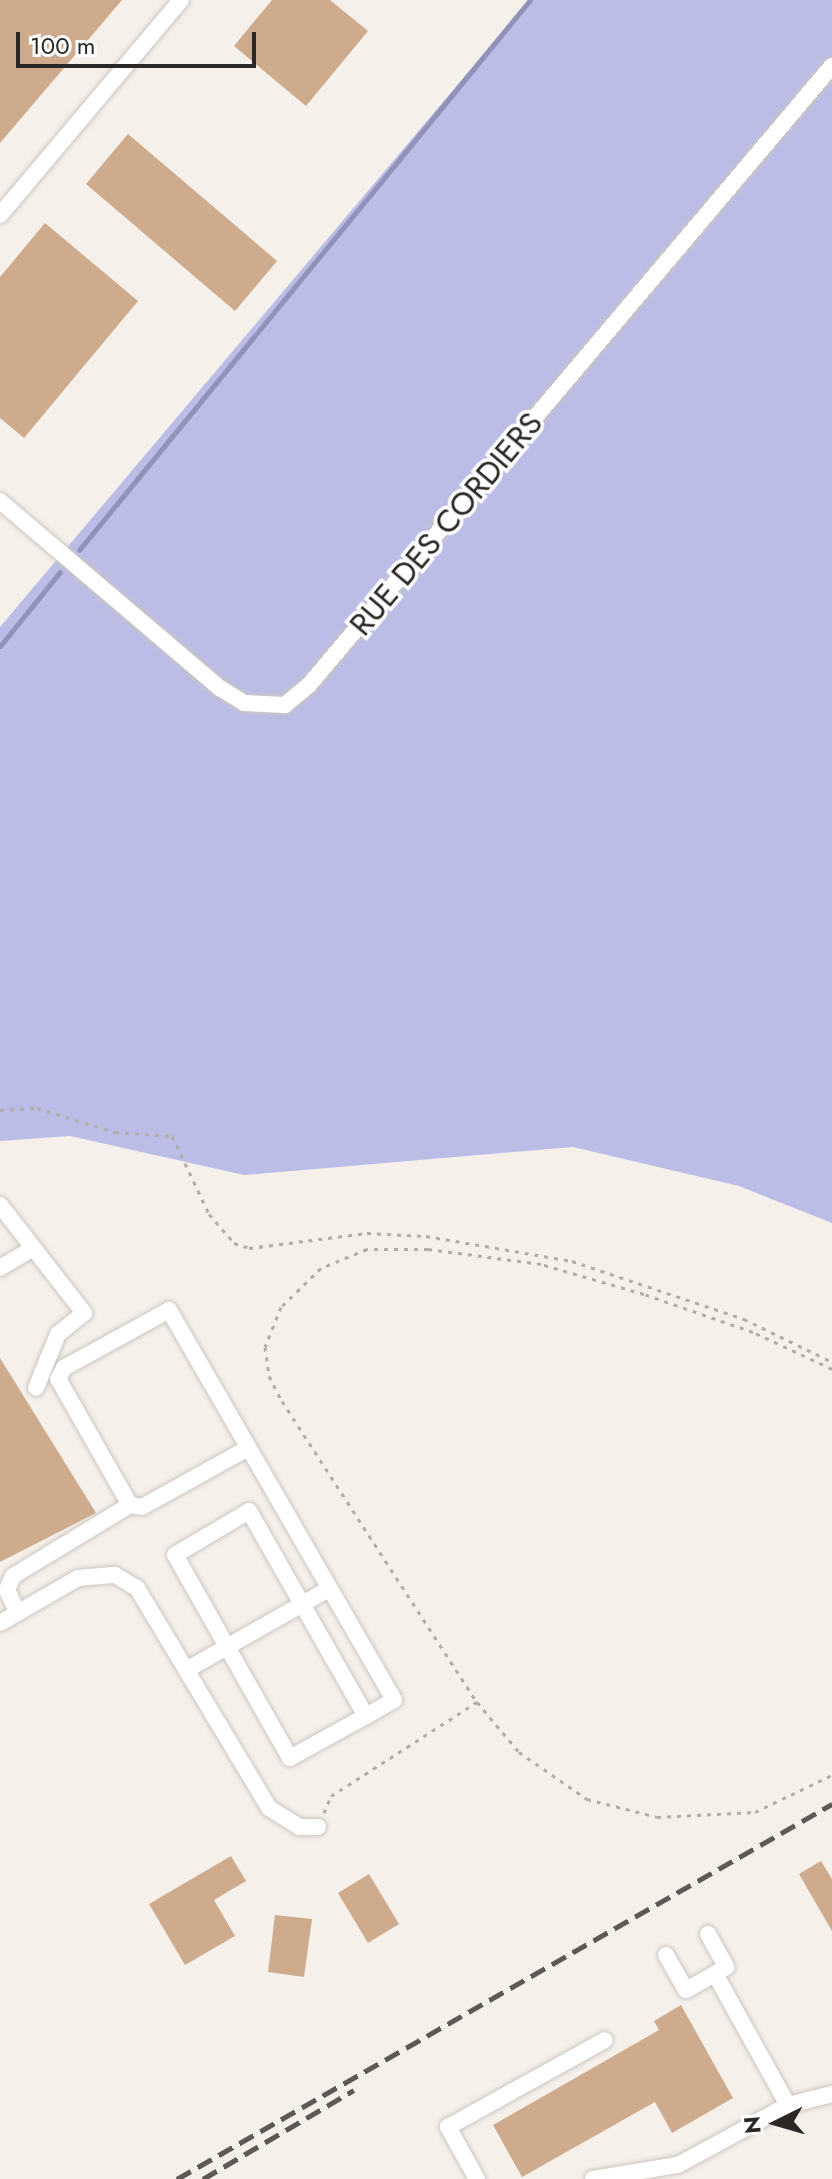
<!DOCTYPE html>
<style>
body{margin:0}
#map{position:relative;width:832px;height:2179px;overflow:hidden;background:#f6f0ea;font-family:Jost,sans-serif}
div>[style]{position:absolute}
.green>*{inset:0;background:#bbbde6}
.stream>*{height:5px;margin:-2.5px;padding:0 2.5px;transform-origin:2.5px;border-radius:2.5px;background:#9092ba}
.building>*{inset:0;background:#ceab8c}
.path>*{height:3px;margin-top:-1.5px;transform-origin:0;background:repeating-linear-gradient(90deg,#b2ada9 0 4px,transparent 0 10px)}
.roads{filter:drop-shadow(0 0 2px #ccc6c1) drop-shadow(0 0 2px #ccc6c1)}
.minor>*{height:16px;margin:-8px;padding:0 8px;transform-origin:8px;border-radius:8px;background:#fff}
.rail>*{height:5px;margin-top:-2.5px;transform-origin:0;background:repeating-linear-gradient(90deg,#5c5956 0 16px,transparent 0 24px)}
span{translate:-50% -50%;white-space:nowrap;text-align:center;line-height:1.15;-webkit-text-stroke:7px #fff;paint-order:stroke}
.street-label{font-size:32px;color:#2a2826}
.north{position:absolute;left:736px;top:2083px;width:80px;height:80px;-webkit-text-stroke:6px #fff;paint-order:stroke;rotate:265deg;font-size:22px;font-weight:700;line-height:32px;text-align:center;color:#2a2826}
.north::after{content:'';display:block;margin:auto;width:28px;height:36px;background:#2a2826;clip-path:polygon(50% 0,100% 100%,50% 72%,0 100%)}
.scale{position:absolute;left:16px;top:32px;width:240px;height:36px;box-sizing:border-box;border:4px solid #2a2826;border-top:0;padding-left:10px;font-size:24px;line-height:28px;white-space:nowrap;color:#2a2826;-webkit-text-stroke:6px #fff;paint-order:stroke}
</style>
<div id="map">
<div class="green">
<i style="clip-path:polygon(529px 0,832px 0,832px 1223px,739px 1186px,573px 1147px,244px 1175px,70px 1136px,0 1141px,0 627px)"></i>
</div>
<div class="stream">
<i style="left:79px;top:550px;width:711px;rotate:-50.65deg"></i>
<i style="left:0;top:646px;width:95px;rotate:-51deg"></i>
</div>
<div class="building">
<i style="clip-path:polygon(0 0,122px 0,0 143px)"></i>
<i style="clip-path:polygon(272px 0,330px 0,368px 31px,306px 106px,234px 46px)"></i>
<i style="clip-path:polygon(128px 134px,277px 261px,235px 311px,86px 184px)"></i>
<i style="clip-path:polygon(45px 223px,138px 301px,24px 438px,0 418px,0 277px)"></i>
<i style="clip-path:polygon(0 1358px,96px 1513px,0 1562px)"></i>
<i style="clip-path:polygon(231px 1856px,246px 1881px,214px 1900px,235px 1936px,185px 1965px,149px 1904px)"></i>
<i style="clip-path:polygon(821px 1861px,832px 1879px,832px 1931px,799px 1874px)"></i>
<i style="clip-path:polygon(369px 1874px,399px 1924px,368px 1943px,338px 1893px)"></i>
<i style="clip-path:polygon(275px 1915px,312px 1919px,304px 1977px,268px 1972px)"></i>
<i style="clip-path:polygon(681px 2005px,733px 2098px,672px 2133px,655px 2102px,522px 2177px,493px 2125px,659px 2030px,654px 2021px)"></i>
</div>
<div class="path">
<i style="left:0;top:1110px;width:37px;rotate:-3deg"></i>
<i style="left:37px;top:1108px;width:82px;rotate:17.1deg"></i>
<i style="left:115px;top:1132px;width:57px;rotate:4deg"></i>
<i style="left:172px;top:1136px;width:86px;rotate:64.6deg"></i>
<i style="left:209px;top:1214px;width:38px;rotate:49deg"></i>
<i style="left:234px;top:1243px;width:16px;rotate:18deg"></i>
<i style="left:249px;top:1248px;width:119px;rotate:-7.2deg"></i>
<i style="left:367px;top:1233px;width:59px;rotate:2.9deg"></i>
<i style="left:426px;top:1236px;width:148px;rotate:9.7deg"></i>
<i style="left:572px;top:1261px;width:182px;rotate:18.6deg"></i>
<i style="left:744px;top:1319px;width:98px;rotate:26deg"></i>
<i style="left:832px;top:1369px;width:87px;rotate:-154.9deg"></i>
<i style="left:753px;top:1332px;width:115px;rotate:-160.8deg"></i>
<i style="left:644px;top:1294px;width:107px;rotate:-163.8deg"></i>
<i style="left:541px;top:1264px;width:114px;rotate:-172.4deg"></i>
<i style="left:428px;top:1249px;width:61px;rotate:180deg"></i>
<i style="left:367px;top:1249px;width:50px;rotate:157.6deg"></i>
<i style="left:321px;top:1268px;width:56px;rotate:135.7deg"></i>
<i style="left:281px;top:1307px;width:43px;rotate:111.8deg"></i>
<i style="left:265px;top:1347px;width:29px;rotate:82deg"></i>
<i style="left:269px;top:1376px;width:28px;rotate:63deg"></i>
<i style="left:282px;top:1401px;width:359px;rotate:57.1deg"></i>
<i style="left:477px;top:1702px;width:65px;rotate:50deg"></i>
<i style="left:519px;top:1752px;width:83px;rotate:34.7deg"></i>
<i style="left:587px;top:1799px;width:72px;rotate:14.4deg"></i>
<i style="left:657px;top:1817px;width:98px;rotate:-2.9deg"></i>
<i style="left:755px;top:1812px;width:85px;rotate:-25.7deg"></i>
<i style="left:324px;top:1813px;width:18px;rotate:-68deg"></i>
<i style="left:331px;top:1796px;width:174px;rotate:-32.8deg"></i>
</div>
<div class="roads">
<div class="minor">
<i style="left:0;top:215px;width:281px;rotate:-49.9deg"></i>
<i style="left:0;top:501px;width:289px;rotate:40.4deg"></i>
<i style="left:220px;top:688px;width:28px;rotate:32deg"></i>
<i style="left:244px;top:703px;width:41px;rotate:2.8deg"></i>
<i style="left:285px;top:705px;width:31px;rotate:-40deg"></i>
<i style="left:309px;top:685px;width:810px;rotate:-49.81deg"></i>
<i style="left:0;top:1205px;width:137px;rotate:52.1deg"></i>
<i style="left:84px;top:1313px;width:33px;rotate:141deg"></i>
<i style="left:58px;top:1334px;width:58px;rotate:112.2deg"></i>
<i style="left:0;top:1268px;width:39px;rotate:-31deg"></i>
<i style="left:130px;top:1505px;width:12px;rotate:9deg"></i>
<i style="left:142px;top:1507px;width:121px;rotate:-29.1deg"></i>
<i style="left:18px;top:1613px;width:25px;rotate:-116deg"></i>
<i style="left:7px;top:1590px;width:15px;rotate:-67deg"></i>
<i style="left:13px;top:1576px;width:137px;rotate:-31.3deg"></i>
<i style="left:130px;top:1505px;width:145px;rotate:-119.7deg"></i>
<i style="left:58px;top:1379px;width:13px;rotate:-61deg"></i>
<i style="left:64px;top:1368px;width:120px;rotate:-28.9deg"></i>
<i style="left:169px;top:1310px;width:450px;rotate:60deg"></i>
<i style="left:394px;top:1700px;width:32px;rotate:150deg"></i>
<i style="left:366px;top:1716px;width:87px;rotate:151.1deg"></i>
<i style="left:290px;top:1758px;width:233px;rotate:-119.5deg"></i>
<i style="left:175px;top:1555px;width:86px;rotate:-30.7deg"></i>
<i style="left:249px;top:1511px;width:236px;rotate:60.3deg"></i>
<i style="left:0;top:1623px;width:90px;rotate:-30deg"></i>
<i style="left:78px;top:1578px;width:37px;rotate:-5deg"></i>
<i style="left:115px;top:1575px;width:26px;rotate:31deg"></i>
<i style="left:137px;top:1588px;width:257px;rotate:59deg"></i>
<i style="left:269px;top:1808px;width:36px;rotate:32deg"></i>
<i style="left:299px;top:1827px;width:19px"></i>
<i style="left:188px;top:1669px;width:162px;rotate:-29.6deg"></i>
<i style="left:708px;top:1934px;width:38px;rotate:61deg"></i>
<i style="left:726px;top:1967px;width:13px;rotate:148deg"></i>
<i style="left:666px;top:1955px;width:40px;rotate:60.3deg"></i>
<i style="left:686px;top:1990px;width:33px;rotate:-29deg"></i>
<i style="left:715px;top:1974px;width:150px;rotate:60.9deg"></i>
<i style="left:477px;top:2179px;width:60px;rotate:-119.1deg"></i>
<i style="left:448px;top:2127px;width:179px;rotate:-29deg"></i>
<i style="left:593px;top:2179px;width:86px;rotate:-9.4deg"></i>
<i style="left:678px;top:2165px;width:125px;rotate:-28.6deg"></i>
<i style="left:788px;top:2105px;width:45px;rotate:-14deg"></i>
</div>
</div>
<div class="rail">
<i style="left:177px;top:2179px;width:755px;rotate:-29.79deg"></i>
<i style="left:203px;top:2179px;width:175px;rotate:-30.5deg"></i>
</div>
<div class="street-label">
<span style="left:446px;top:524px;rotate:-50deg">RUE DES CORDIERS</span>
</div>
<div class="north">N</div>
<div class="scale">100 m</div>
</div>
